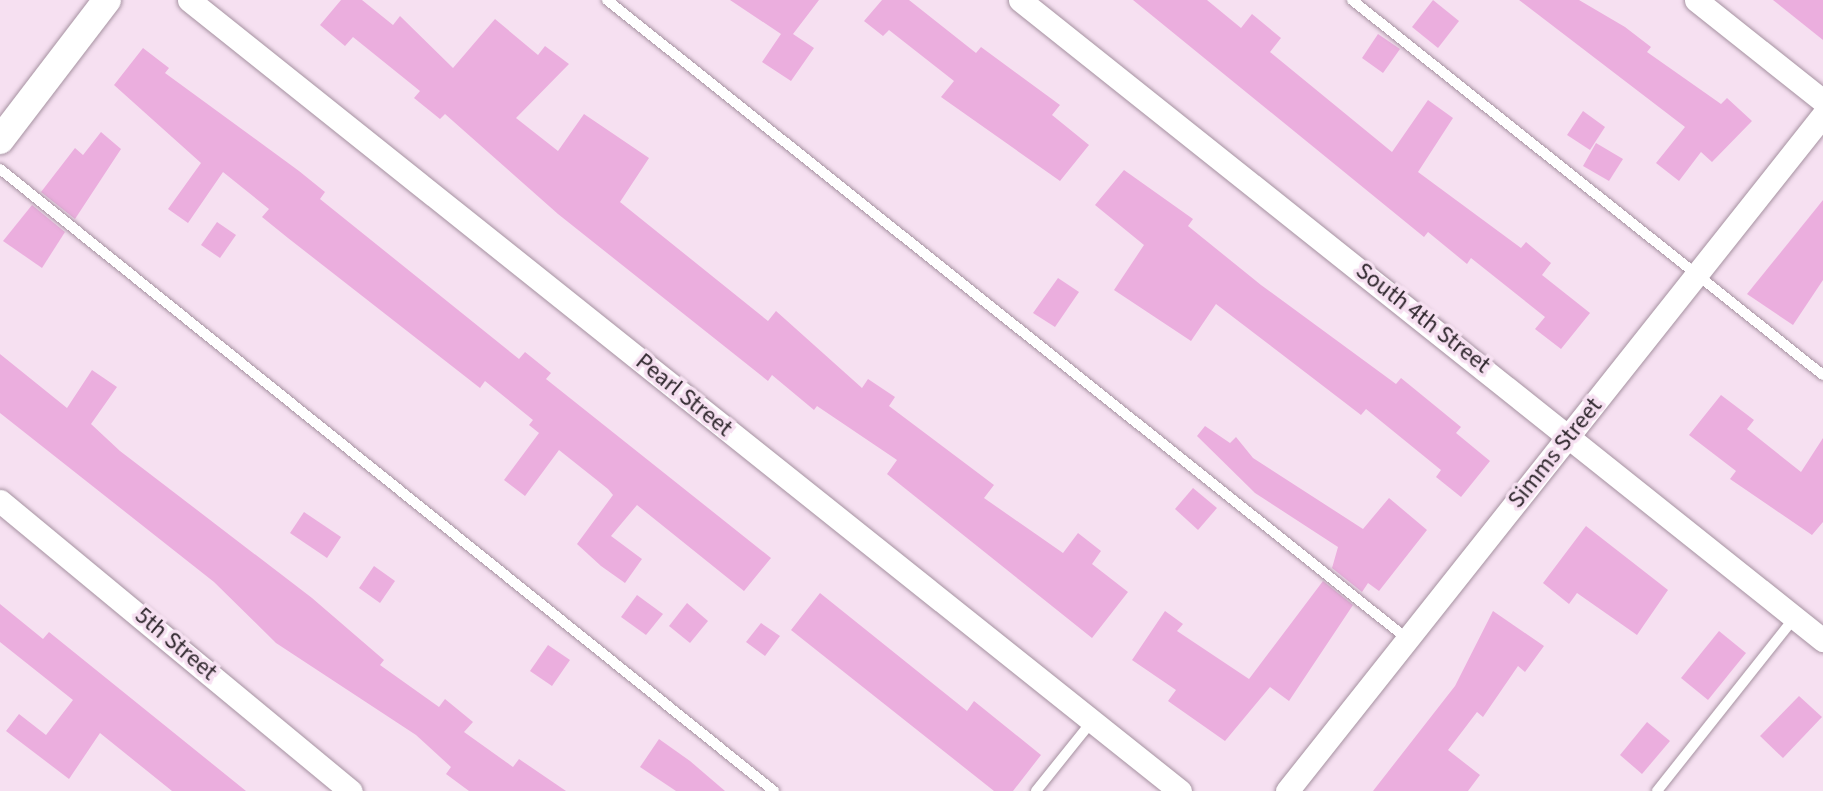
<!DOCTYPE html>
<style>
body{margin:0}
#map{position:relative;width:1823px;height:791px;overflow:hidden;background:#f6e0f1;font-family:"Source Sans 3",sans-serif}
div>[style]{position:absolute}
.building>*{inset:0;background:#ebaede}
.roads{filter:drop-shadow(0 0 2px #a692a1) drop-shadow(0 0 2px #a692a1)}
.service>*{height:10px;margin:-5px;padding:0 5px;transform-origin:5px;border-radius:5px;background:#fff}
.minor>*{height:23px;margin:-11.5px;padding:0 11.5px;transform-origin:11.5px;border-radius:11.5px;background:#fff}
.tertiary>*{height:28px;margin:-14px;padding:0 14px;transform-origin:14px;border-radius:14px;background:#fff}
span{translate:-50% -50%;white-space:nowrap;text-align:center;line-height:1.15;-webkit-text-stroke:7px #f6e0f1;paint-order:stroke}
.street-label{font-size:24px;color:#2e262c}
</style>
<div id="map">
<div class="building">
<i style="clip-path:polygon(341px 0,362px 0,393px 25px,400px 16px,453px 68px,495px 19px,538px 55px,545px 46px,569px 64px,516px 118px,558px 151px,584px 114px,649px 158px,620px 202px,768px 321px,776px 311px,862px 388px,868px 379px,895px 397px,889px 406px,994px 485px,984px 498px,1063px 553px,1078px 533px,1101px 551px,1092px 564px,1128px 592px,1092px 638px,887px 474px,897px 460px,817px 406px,814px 410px,772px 375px,768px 381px,558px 214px,445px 114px,440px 119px,414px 98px,420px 91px,353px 37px,345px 46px,320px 25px)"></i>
<i style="clip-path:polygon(730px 0,819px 0,793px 34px,814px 48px,791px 81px,762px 62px,781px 34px)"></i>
<i style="clip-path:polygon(882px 0,909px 0,976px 53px,981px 47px,1060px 105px,1052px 115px,1089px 145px,1060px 181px,941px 97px,954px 81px,889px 30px,883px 36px,864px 21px)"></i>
<i style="clip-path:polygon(1133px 0,1207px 0,1241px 28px,1252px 14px,1281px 38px,1270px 52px,1392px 152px,1428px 100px,1453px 118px,1418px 172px,1521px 248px,1526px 242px,1551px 263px,1542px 275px,1590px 313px,1561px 349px,1535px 329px,1545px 317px,1471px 258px,1467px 264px,1428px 232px,1424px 237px)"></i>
<i style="clip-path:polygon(1433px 0,1459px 21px,1438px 48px,1412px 27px)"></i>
<i style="clip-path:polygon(1519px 0,1579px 0,1625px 27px,1651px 47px,1647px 52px,1721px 104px,1727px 98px,1752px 121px,1712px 162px,1701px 152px,1679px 181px,1656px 163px,1685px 127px)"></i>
<i style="clip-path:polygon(1773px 0,1823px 0,1823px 40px)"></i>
<i style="clip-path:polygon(1378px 34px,1400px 49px,1383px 73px,1362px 58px)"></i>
<i style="clip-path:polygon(143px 48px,169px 68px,165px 73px,299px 171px,325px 192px,320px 199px,519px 359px,525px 352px,551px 373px,546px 379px,771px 558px,744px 591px,637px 505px,611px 536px,642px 559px,625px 583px,601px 566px,577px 544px,613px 495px,608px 489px,559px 450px,525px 496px,504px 480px,539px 433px,529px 425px,533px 420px,485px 381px,480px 388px,288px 238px,262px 217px,269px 209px,223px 172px,188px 223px,168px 209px,201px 163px,114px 85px)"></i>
<i style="clip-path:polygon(1583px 111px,1605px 127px,1590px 150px,1567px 135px)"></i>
<i style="clip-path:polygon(101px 132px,121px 149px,75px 219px,41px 192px,75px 148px,83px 155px)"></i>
<i style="clip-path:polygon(1596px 143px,1623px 159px,1609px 181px,1583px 166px)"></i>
<i style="clip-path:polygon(1124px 170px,1193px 219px,1188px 226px,1261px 285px,1396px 384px,1401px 378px,1461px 427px,1456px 433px,1490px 461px,1461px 497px,1436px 477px,1441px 470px,1366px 409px,1361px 415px,1216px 304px,1191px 341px,1114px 290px,1144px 245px,1095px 205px)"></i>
<i style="clip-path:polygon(1823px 200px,1823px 280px,1793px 325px,1747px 294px)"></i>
<i style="clip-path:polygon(32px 205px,65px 232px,42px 268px,3px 241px)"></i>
<i style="clip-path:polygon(217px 222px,236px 235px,220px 258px,201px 245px)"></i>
<i style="clip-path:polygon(1058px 278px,1079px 292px,1055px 327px,1033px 313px)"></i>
<i style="clip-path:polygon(0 354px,67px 408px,92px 370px,117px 387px,91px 424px,120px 451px,312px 598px,384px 660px,380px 665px,439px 707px,445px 699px,473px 722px,464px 732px,513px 767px,519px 759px,566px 791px,469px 791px,446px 774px,451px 767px,416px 735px,276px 643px,214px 582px,0 413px)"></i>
<i style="clip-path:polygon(1721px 395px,1754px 420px,1747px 429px,1801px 472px,1823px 438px,1823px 522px,1812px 535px,1730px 479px,1736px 471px,1689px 435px)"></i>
<i style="clip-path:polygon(1205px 426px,1230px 443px,1236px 437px,1253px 458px,1363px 529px,1389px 498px,1427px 530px,1379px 591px,1368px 583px,1362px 592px,1332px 568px,1338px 547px,1255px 493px,1197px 436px)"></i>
<i style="clip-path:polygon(1193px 488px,1217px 508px,1198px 530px,1175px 509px)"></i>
<i style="clip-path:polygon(304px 512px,341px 537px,327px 558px,290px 533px)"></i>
<i style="clip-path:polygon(1586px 526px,1668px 590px,1637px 635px,1577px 593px,1569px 604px,1543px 583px)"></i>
<i style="clip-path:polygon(374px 566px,395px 581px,380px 603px,359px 588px)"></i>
<i style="clip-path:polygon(1323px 581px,1353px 605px,1289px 701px,1270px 687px,1225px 741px,1168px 701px,1176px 690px,1132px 660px,1165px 611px,1183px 624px,1177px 631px,1249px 679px)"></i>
<i style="clip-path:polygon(820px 593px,967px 711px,974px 701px,1041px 755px,1013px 791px,994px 791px,791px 630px)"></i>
<i style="clip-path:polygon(637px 595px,663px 614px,646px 635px,621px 617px)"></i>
<i style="clip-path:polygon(687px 603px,708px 621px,690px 643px,669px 626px)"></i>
<i style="clip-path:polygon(0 604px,43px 639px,49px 632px,246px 791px,172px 791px,100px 733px,69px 779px,6px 731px,19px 714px,46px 735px,73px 700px,0 642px)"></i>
<i style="clip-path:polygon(1493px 611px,1544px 646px,1525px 672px,1518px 666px,1483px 717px,1477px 712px,1448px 750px,1480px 775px,1468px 791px,1373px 791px,1455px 686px)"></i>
<i style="clip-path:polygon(761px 623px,780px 636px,765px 656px,746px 642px)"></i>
<i style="clip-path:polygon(1719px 631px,1746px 653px,1708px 700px,1681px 678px)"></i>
<i style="clip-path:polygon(548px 645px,570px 660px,552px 686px,530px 671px)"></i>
<i style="clip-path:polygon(1799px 696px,1822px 717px,1783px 758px,1760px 736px)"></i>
<i style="clip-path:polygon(1647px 722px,1670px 741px,1642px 774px,1620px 755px)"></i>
<i style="clip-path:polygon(659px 739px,690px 761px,725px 791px,676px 791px,640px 767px)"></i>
</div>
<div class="roads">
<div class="service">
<i style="left:607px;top:0;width:1021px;rotate:38.6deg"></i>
<i style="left:1352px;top:0;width:602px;rotate:38.53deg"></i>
<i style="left:0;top:169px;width:993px;rotate:38.79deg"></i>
<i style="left:1036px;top:791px;width:90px;rotate:-51.3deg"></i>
<i style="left:1657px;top:791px;width:222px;rotate:-51.6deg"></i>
</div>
<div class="minor">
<i style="left:189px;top:0;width:1268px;rotate:38.6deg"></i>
<i style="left:1020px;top:0;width:1027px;rotate:38.56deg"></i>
<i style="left:1696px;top:0;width:162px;rotate:38.5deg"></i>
<i style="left:0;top:501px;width:455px;rotate:39.6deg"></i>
<i style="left:1287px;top:791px;width:863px;rotate:-51.59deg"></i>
</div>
<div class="tertiary">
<i style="left:0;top:140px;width:176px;rotate:-52.6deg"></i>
</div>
</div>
<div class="street-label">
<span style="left:1423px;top:318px;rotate:38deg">South 4th Street</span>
<span style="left:684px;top:395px;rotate:39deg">Pearl Street</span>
<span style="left:1555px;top:453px;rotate:-51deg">Simms Street</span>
<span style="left:176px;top:644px;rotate:40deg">5th Street</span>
</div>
</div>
